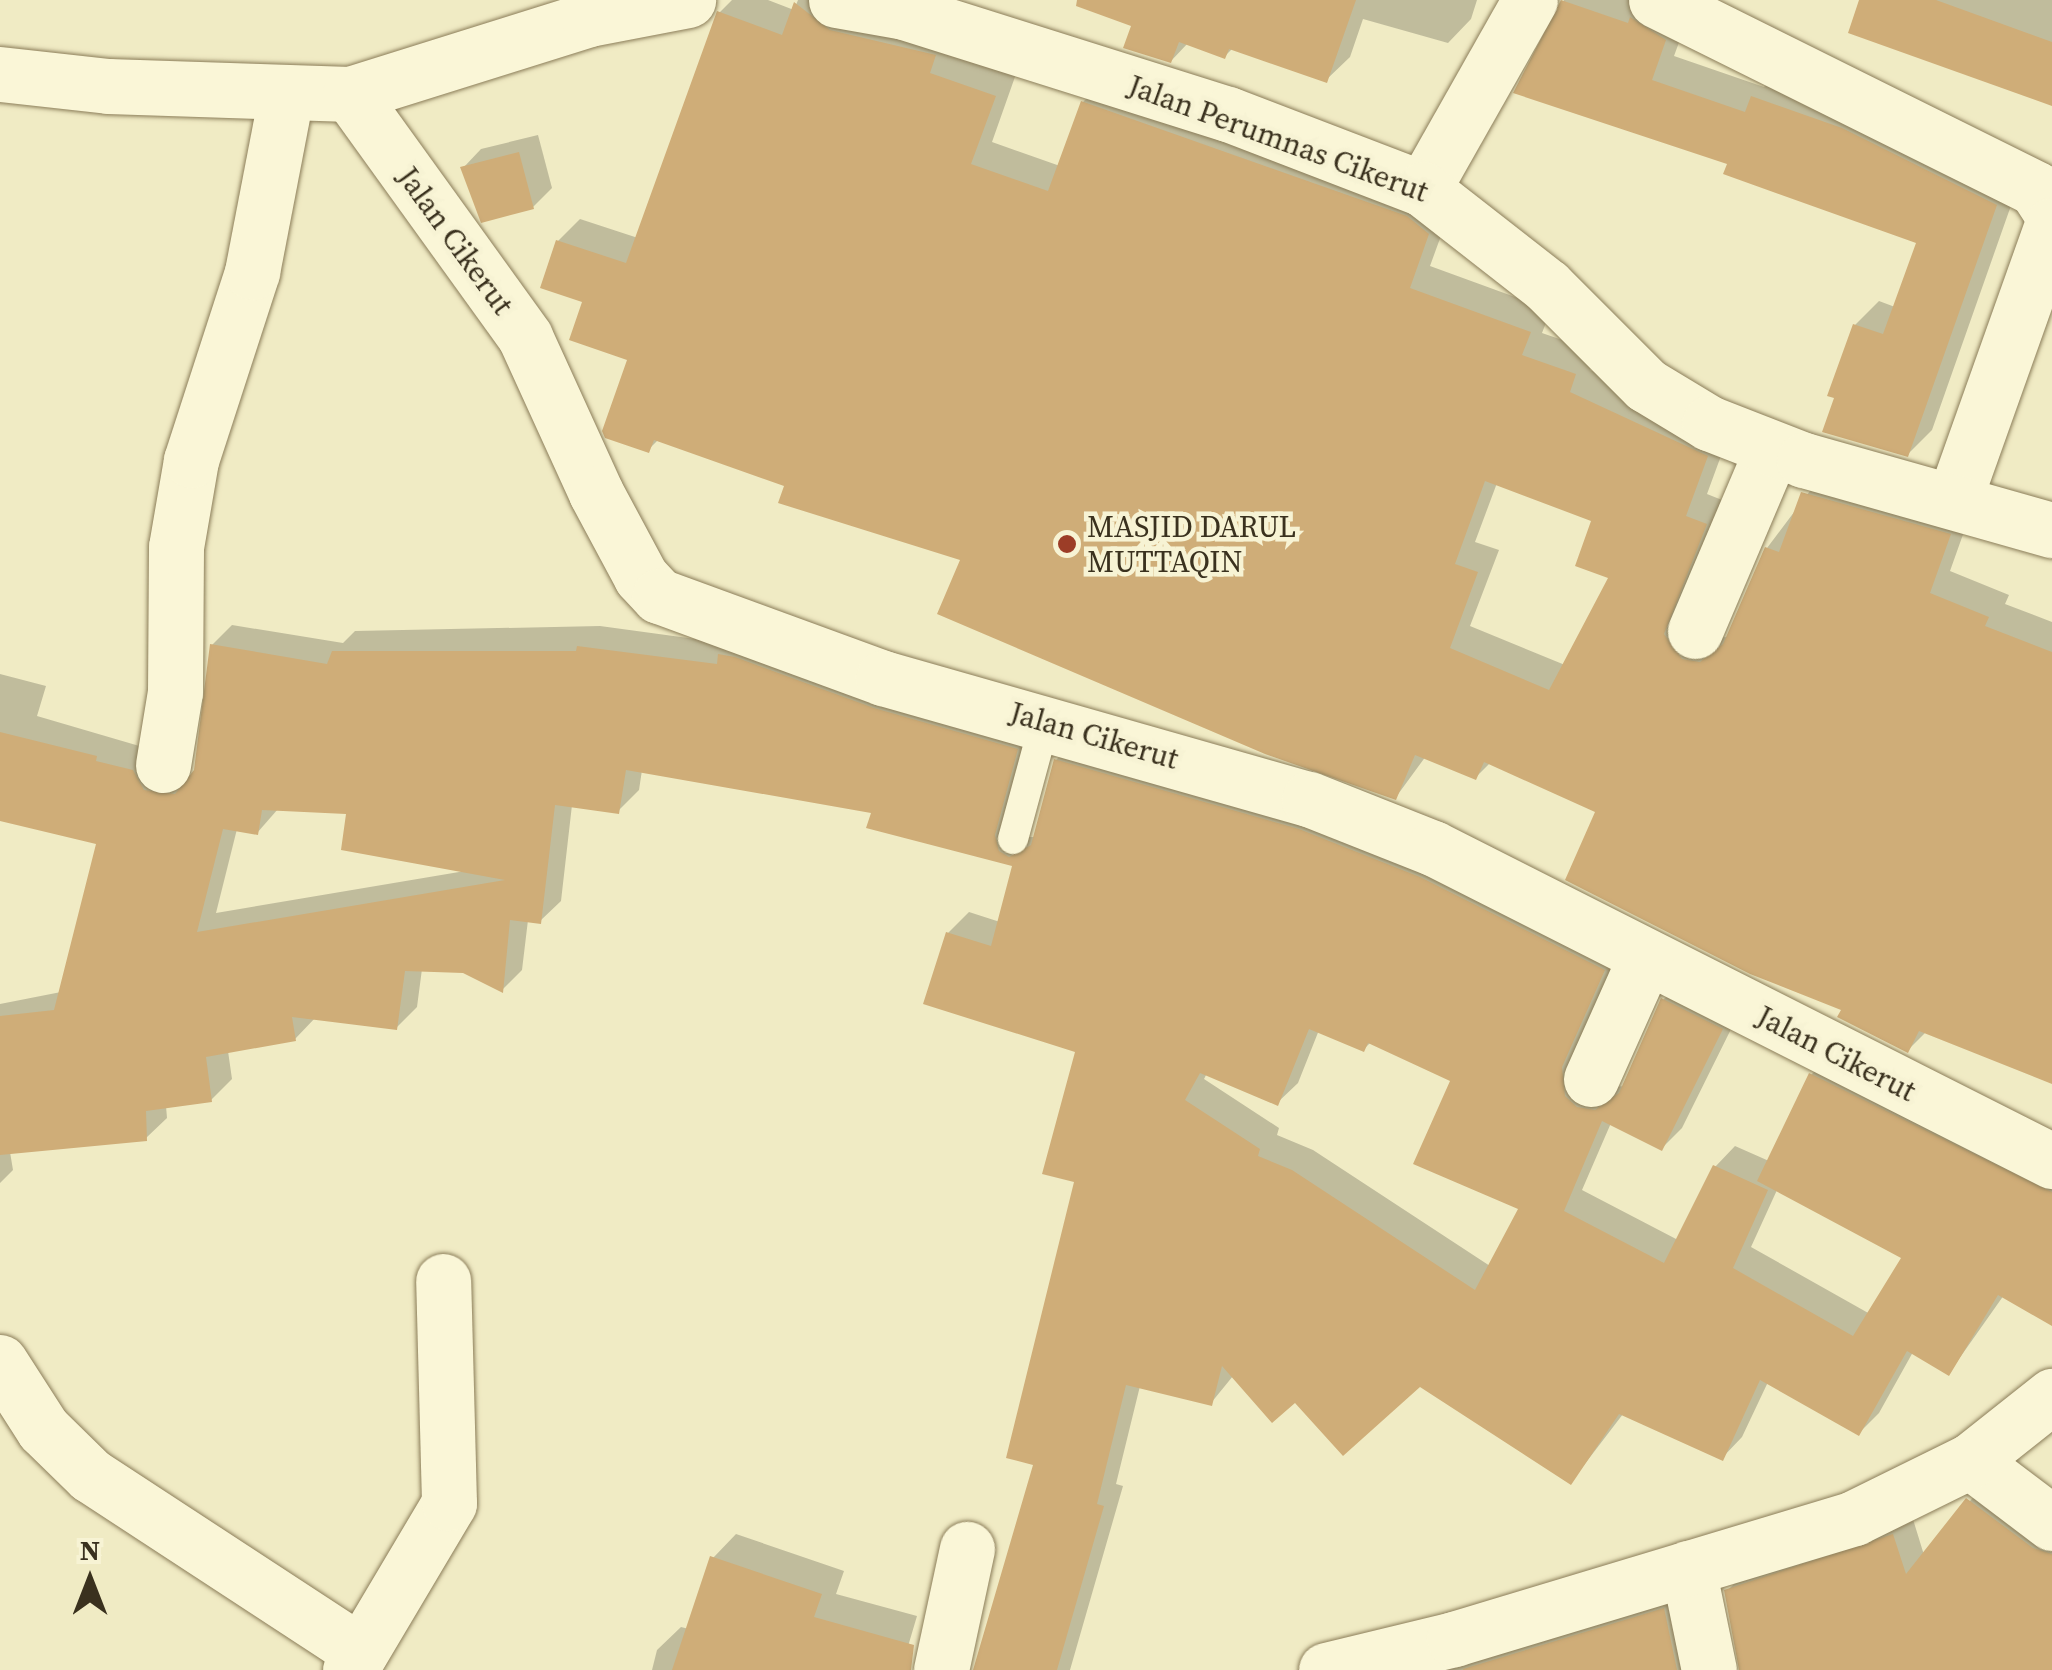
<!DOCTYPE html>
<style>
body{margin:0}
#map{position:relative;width:2052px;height:1670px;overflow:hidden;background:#f0ebc4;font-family:"Source Serif 4",serif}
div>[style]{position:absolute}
.shadow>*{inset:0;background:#0003}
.building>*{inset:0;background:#cfad78}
.roads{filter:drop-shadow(0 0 2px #8b7d59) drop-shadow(0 0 2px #8b7d59)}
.service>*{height:30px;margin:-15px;padding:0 15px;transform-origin:15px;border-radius:15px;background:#faf6d7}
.minor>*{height:55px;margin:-27.5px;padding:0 27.5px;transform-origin:27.5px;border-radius:27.5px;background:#faf6d7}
.tertiary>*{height:55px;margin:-27.5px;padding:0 27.5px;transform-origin:27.5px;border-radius:27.5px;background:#faf6d7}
.dots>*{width:28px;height:28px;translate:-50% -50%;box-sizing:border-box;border:5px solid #f7f3d4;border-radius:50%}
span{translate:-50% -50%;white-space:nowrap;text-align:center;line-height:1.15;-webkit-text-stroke:9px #f7f3d4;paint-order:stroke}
.street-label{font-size:30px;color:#3a311e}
.poi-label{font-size:30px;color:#3a311e}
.left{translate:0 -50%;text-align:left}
.north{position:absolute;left:40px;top:1530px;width:100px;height:100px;-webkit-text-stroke:8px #f7f3d4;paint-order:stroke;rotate:0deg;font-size:28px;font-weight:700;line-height:40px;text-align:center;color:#3a311e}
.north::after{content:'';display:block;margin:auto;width:35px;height:45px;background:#3a311e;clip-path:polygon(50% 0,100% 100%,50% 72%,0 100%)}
</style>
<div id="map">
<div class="shadow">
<i style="clip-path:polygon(evenodd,732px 0,768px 0,794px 10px,798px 0,842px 0,1016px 74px,992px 142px,1060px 166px,1083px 102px,1105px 80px,1450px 211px,1430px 266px,1551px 310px,1542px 333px,1597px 352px,1590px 370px,1729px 434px,1707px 494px,1727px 502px,1704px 638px,1729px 637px,1767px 548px,1825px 471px,1971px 512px,1950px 571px,2009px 595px,2005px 604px,2052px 622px,2052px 1081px,1926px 1032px,1908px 1050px,1844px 1008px,1598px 810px,1491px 762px,1476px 777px,1426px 756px,1396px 797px,964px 559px,787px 484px,659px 439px,648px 450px,631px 358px,585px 300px,558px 241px,580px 219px,638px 238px,720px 12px,732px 0,1497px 483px,1595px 520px,1611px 576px,1565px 665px,1470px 626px,1499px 550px,1475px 542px,1497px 483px)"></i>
<i style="clip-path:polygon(1142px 0,1477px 0,1471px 19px,1448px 43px,1363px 19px,1350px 57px,1326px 80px,1233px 48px,1225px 56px,1188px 43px,1171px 61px)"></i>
<i style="clip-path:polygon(1564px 0,1664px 0,1689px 15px,1674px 56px,1764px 87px,1778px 73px,2020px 180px,1932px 430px,1908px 454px,1855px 325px,1879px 301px,1895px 307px,1919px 241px,1730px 162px,1517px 92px)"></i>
<i style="clip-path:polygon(1862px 0,2052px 0,2052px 103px)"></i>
<i style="clip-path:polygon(538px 135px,552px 188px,533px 207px,463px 168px,481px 149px)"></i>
<i style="clip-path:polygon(evenodd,232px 625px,343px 643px,355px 631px,600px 626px,732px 644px,1037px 729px,1028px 837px,1035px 837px,1056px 760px,1077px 740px,1320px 809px,1624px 949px,1600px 1088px,1625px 1086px,1663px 1000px,1684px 979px,1741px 1009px,1682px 1128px,1662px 1148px,1611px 1123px,1582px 1190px,1678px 1240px,1715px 1167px,1735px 1146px,1769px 1161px,1811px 1075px,1832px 1054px,2052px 1167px,2052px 1323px,2004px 1295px,1949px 1373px,1913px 1352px,1879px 1413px,1859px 1433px,1768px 1382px,1742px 1437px,1722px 1458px,1623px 1414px,1571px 1482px,1420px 1384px,1295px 1400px,1233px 1376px,1211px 1403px,1140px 1386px,1116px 1484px,1123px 1486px,1070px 1670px,976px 1670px,1036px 1463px,1077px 1180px,1078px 1050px,948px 933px,969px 912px,1000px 922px,1015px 865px,874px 811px,642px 770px,639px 790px,618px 811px,572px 805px,561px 901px,540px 921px,528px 920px,522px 970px,502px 990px,464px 970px,422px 969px,417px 1007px,396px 1028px,316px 1017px,295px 1039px,228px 1051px,232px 1079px,211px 1100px,166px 1106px,167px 1118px,146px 1138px,10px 1152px,13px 1170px,0 1183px,0 1004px,61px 992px,99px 842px,0 807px,0 674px,46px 686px,37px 716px,153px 750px,181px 776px,194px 775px,212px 645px,232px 625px,278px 809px,349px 812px,465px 871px,216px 913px,237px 829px,257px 833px,278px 809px,232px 625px,1319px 1030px,1364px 1049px,1371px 1042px,1454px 1080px,1521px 1208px,1490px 1266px,1313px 1150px,1277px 1135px,1279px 1128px,1204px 1079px,1207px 1073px,1277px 1103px,1298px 1083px,1319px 1030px,232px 625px,1777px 1190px,1904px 1257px,1870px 1314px,1751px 1247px,1777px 1190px)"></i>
<i style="clip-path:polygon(1988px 1480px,2052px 1528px,2052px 1670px,1740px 1670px,1727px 1591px,1747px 1571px,1912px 1516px,1924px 1555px)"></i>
<i style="clip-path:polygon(736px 1534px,844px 1571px,836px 1594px,917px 1616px,901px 1670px,652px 1670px,657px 1650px,681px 1627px,689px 1629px,713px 1558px)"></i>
<i style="clip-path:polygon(1683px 1590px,1704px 1670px,1397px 1670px)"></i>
</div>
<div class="building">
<i style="clip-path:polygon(1077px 0,1356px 0,1327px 83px,1229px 49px,1225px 59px,1179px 42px,1171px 63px,1123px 48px,1131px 26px,1076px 6px)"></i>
<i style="clip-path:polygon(1561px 0,1628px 23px,1630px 17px,1666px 40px,1652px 80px,1745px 112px,1751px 96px,1842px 128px,1997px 205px,1908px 457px,1822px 432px,1834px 398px,1827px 396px,1853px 324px,1883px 334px,1916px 243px,1723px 174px,1727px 164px,1513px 93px)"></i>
<i style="clip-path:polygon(1859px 0,1936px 0,2052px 42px,2052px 106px,1848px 33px)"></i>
<i style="clip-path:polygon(evenodd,794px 2px,830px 30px,936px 55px,930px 73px,996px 96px,971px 164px,1048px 191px,1081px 101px,1407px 216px,1429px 234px,1410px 288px,1531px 332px,1522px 355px,1576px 374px,1570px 392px,1708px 456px,1686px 516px,1707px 524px,1664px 634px,1682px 659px,1700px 662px,1723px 644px,1765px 547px,1779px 552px,1801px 492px,1951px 534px,1930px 593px,1989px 617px,1985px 626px,2052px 652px,2052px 1084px,1919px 1031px,1908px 1053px,1837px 1017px,1841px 1010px,1750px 974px,1565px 880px,1595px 812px,1484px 762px,1476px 780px,1415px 755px,1396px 800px,1265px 754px,937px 614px,960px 560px,778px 503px,784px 486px,654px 440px,649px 453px,605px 438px,602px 431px,627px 360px,569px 340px,582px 302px,540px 288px,556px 240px,626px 263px,717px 11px,782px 35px,794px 2px,1485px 481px,1591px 521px,1575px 566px,1608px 578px,1549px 690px,1450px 648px,1478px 572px,1455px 564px,1485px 481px)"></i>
<i style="clip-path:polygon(519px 152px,534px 209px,481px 223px,460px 167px)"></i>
<i style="clip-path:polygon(evenodd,210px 644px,327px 664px,332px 651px,576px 651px,577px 646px,717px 664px,718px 654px,735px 657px,874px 708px,1018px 749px,995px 835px,999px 851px,1009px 857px,1031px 845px,1054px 759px,1299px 829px,1420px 877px,1605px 970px,1562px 1067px,1565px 1096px,1577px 1107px,1595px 1110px,1619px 1093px,1661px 998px,1723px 1029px,1662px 1151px,1602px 1121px,1564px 1211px,1664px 1263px,1713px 1165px,1768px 1190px,1733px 1268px,1853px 1336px,1901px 1258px,1757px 1181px,1809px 1073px,2052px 1192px,2052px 1326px,1998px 1295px,1949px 1376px,1907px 1351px,1859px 1436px,1760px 1380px,1723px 1461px,1619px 1414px,1571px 1485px,1420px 1387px,1343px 1456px,1295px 1403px,1272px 1423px,1222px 1366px,1212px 1406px,1126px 1385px,1097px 1504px,1104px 1506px,1057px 1670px,973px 1670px,1033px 1465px,1006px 1458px,1074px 1182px,1042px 1174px,1075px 1052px,923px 1004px,946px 932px,991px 946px,1012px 866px,866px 828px,871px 813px,626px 770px,619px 814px,555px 805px,541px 924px,510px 920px,503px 993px,463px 973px,405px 971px,397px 1030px,292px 1017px,296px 1041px,206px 1057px,212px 1102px,146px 1111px,147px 1141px,0 1155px,0 1016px,54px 1010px,96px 844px,0 821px,0 732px,97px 756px,96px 761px,133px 770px,144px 790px,175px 794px,194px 770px,210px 644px,262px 810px,346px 814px,341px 850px,505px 880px,197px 932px,223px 829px,258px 835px,262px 810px,210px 644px,1309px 1029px,1364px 1052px,1368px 1043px,1450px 1081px,1413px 1164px,1518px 1209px,1475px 1290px,1292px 1170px,1258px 1156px,1260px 1149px,1185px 1100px,1200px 1073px,1278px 1106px,1309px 1029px)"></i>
<i style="clip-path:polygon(1966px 1498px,2033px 1548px,2052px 1554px,2052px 1670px,1739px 1670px,1724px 1590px,1893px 1534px,1906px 1574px)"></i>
<i style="clip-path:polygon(710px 1556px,822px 1594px,814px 1617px,914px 1645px,911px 1670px,672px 1670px)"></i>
<i style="clip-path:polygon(1664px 1608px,1677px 1670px,1463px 1670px,1463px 1669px)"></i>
</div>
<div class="roads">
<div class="service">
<i style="left:1013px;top:839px;width:122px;rotate:-74.8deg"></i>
</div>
<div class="minor">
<i style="left:1656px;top:0;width:424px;rotate:26.4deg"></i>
<i style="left:2036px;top:189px;width:30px;rotate:57deg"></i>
<i style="left:350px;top:94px;width:299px;rotate:54.2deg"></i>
<i style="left:525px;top:337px;width:171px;rotate:65.5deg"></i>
<i style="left:596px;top:493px;width:95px;rotate:61.8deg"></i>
<i style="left:641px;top:577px;width:26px;rotate:47deg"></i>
<i style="left:659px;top:596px;width:239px;rotate:20.1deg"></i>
<i style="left:883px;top:678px;width:443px;rotate:15.9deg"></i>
<i style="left:1309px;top:799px;width:133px;rotate:21.6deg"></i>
<i style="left:1433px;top:848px;width:694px;rotate:26.82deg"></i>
<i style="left:1423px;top:189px;width:217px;rotate:-60.5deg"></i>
<i style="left:1954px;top:500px;width:292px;rotate:-70.4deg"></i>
<i style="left:1695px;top:631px;width:197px;rotate:-67deg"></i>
<i style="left:163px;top:765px;width:74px;rotate:-80.7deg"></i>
<i style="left:175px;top:692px;width:145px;rotate:-89.6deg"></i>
<i style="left:176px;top:547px;width:88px;rotate:-80.2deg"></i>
<i style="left:191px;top:460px;width:198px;rotate:-72deg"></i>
<i style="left:252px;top:272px;width:179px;rotate:-79.1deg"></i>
<i style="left:1591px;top:1079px;width:133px;rotate:-65.9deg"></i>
<i style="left:0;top:1362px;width:80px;rotate:57.3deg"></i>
<i style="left:43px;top:1429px;width:66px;rotate:44.4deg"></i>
<i style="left:90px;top:1475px;width:323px;rotate:33.2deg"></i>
<i style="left:1970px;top:1461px;width:103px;rotate:37.1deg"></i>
<i style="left:1688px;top:1568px;width:104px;rotate:78.4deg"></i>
<i style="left:350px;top:1670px;width:194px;rotate:-59.3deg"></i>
<i style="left:449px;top:1503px;width:222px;rotate:-91.5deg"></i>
<i style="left:941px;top:1670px;width:124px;rotate:-77.9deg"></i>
<i style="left:1326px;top:1670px;width:132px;rotate:-13.6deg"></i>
<i style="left:1454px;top:1639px;width:418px;rotate:-16.8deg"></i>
<i style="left:1854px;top:1518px;width:129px;rotate:-26.2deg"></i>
<i style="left:1970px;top:1461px;width:105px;rotate:-38.4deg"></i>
</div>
<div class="tertiary">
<i style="left:836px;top:0;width:69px;rotate:10deg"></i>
<i style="left:904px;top:12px;width:340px;rotate:17.5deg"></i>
<i style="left:1228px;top:114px;width:209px;rotate:21deg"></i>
<i style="left:1423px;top:189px;width:157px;rotate:38deg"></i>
<i style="left:1547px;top:286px;width:140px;rotate:45deg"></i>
<i style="left:1646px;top:385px;width:74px;rotate:31.1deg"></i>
<i style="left:1709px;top:423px;width:102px;rotate:21.3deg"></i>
<i style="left:1804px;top:460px;width:258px;rotate:15.8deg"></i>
<i style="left:0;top:74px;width:109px;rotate:6.3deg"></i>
<i style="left:108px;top:86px;width:242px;rotate:1.9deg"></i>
<i style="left:350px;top:94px;width:250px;rotate:-17.4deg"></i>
<i style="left:589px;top:19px;width:101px;rotate:-10.9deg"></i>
</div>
</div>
<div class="dots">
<i style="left:1067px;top:544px;background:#9c3d27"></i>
</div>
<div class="street-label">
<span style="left:1278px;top:139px;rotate:20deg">Jalan Perumnas Cikerut</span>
<span style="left:455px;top:241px;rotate:54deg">Jalan Cikerut</span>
<span style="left:1094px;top:736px;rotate:16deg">Jalan Cikerut</span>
<span style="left:1836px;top:1054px;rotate:27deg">Jalan Cikerut</span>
</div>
<div class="poi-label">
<span class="left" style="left:1087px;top:544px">MASJID DARUL<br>MUTTAQIN</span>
</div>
<div class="north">N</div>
</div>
